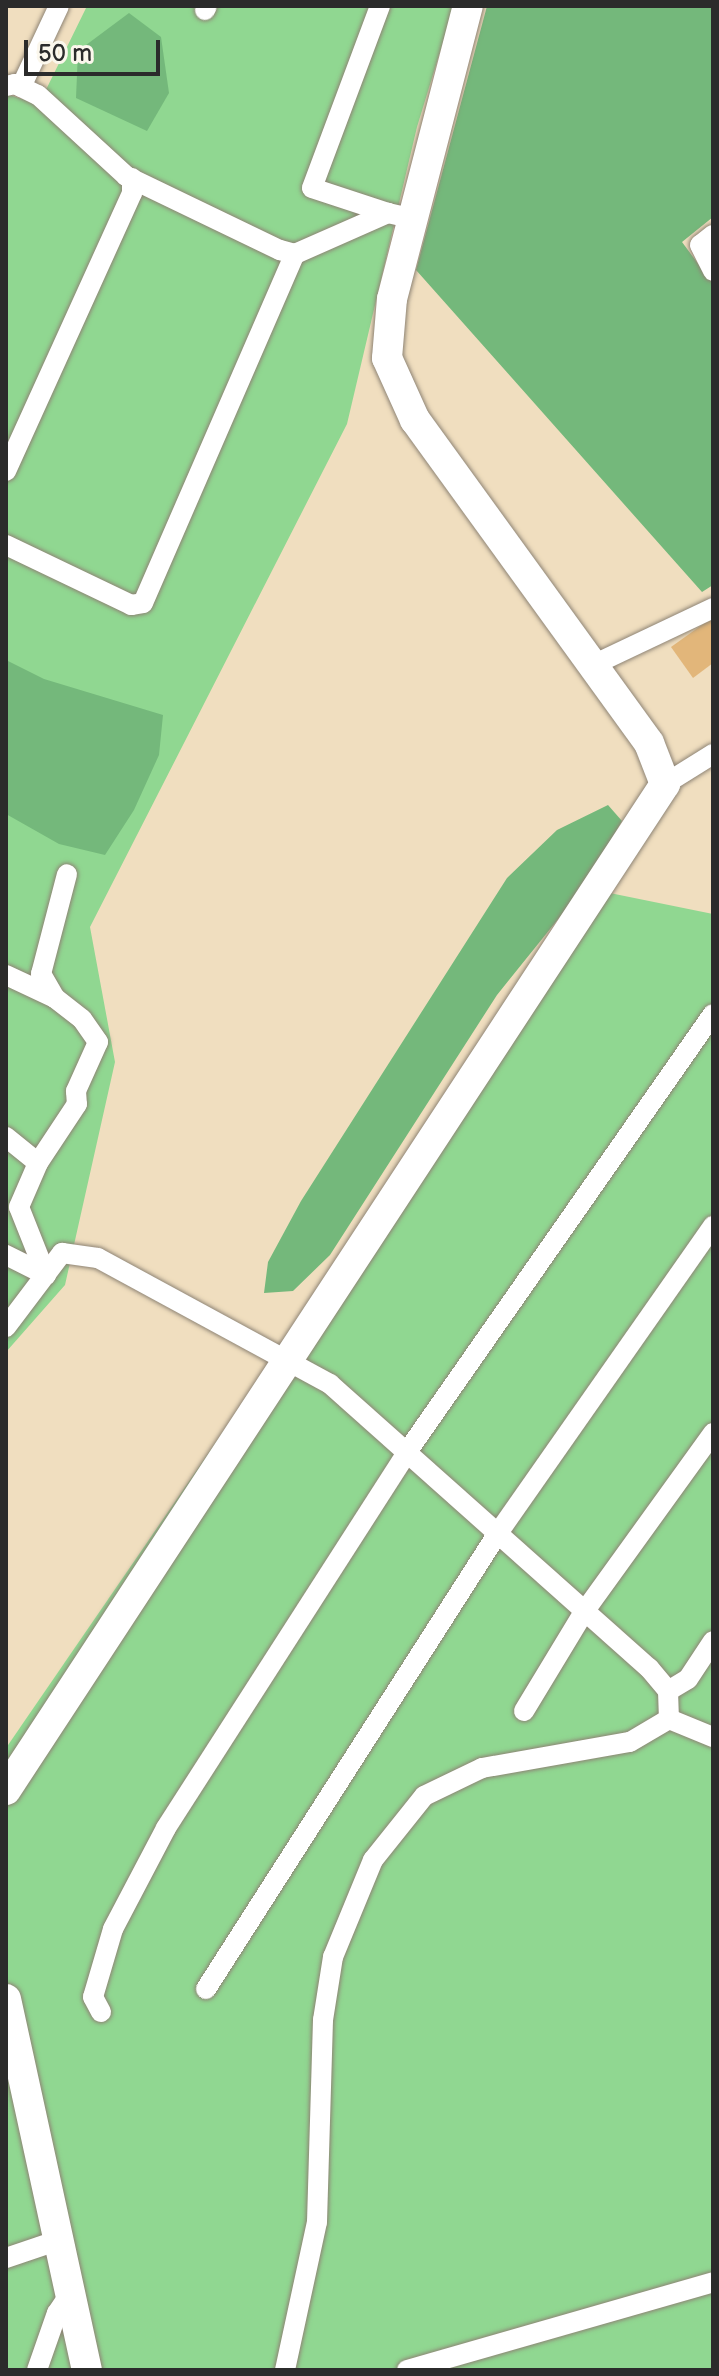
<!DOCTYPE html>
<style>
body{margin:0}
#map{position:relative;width:719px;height:2376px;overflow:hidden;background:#f0debf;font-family:"Balsamiq Sans",sans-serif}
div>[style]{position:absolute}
.green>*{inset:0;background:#90d791}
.forest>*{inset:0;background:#74b87b}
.building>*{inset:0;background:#e2b67a}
.roads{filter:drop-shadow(0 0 2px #8e8475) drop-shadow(0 0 2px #8e8475)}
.street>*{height:20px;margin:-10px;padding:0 10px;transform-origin:10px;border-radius:10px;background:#fff}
.secondary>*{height:30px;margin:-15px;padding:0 15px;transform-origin:15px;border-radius:15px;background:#fff}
span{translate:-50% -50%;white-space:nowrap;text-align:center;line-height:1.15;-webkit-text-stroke:6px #fbf7ec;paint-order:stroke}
.frame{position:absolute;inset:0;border:8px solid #2b2b2b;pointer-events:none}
.scale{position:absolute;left:24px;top:40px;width:136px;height:36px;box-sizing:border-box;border:4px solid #2b2b2b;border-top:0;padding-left:10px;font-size:24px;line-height:28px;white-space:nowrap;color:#2b2b2b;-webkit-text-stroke:6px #fbf7ec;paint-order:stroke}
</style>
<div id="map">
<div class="green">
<i style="clip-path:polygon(87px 6px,454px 6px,417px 127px,347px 424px,90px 927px,115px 1062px,65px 1285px,6px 1352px,6px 94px,39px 104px)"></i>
<i style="clip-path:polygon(595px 890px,713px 914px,713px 2370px,6px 2370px,6px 1748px)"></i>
</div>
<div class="forest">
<i style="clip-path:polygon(487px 6px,713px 6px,713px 217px,682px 242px,713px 284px,713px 585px,702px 592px,416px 270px)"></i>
<i style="clip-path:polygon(129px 13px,161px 37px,169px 93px,147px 131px,76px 98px,78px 51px)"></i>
<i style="clip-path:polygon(6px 660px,44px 679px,163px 715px,159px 755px,134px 810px,105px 855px,59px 844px,6px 814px)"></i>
<i style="clip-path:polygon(608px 805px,622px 821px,584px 887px,497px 995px,330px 1255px,293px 1291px,264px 1293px,268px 1262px,301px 1201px,507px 878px,557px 830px)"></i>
</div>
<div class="building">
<i style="clip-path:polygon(713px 617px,713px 663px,693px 678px,671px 647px)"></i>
</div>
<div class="roads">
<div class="street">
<i style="left:380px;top:6px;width:194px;rotate:110.5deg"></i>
<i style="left:312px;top:188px;width:80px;rotate:18.2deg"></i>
<i style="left:205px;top:10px;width:4px;rotate:-63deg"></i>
<i style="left:6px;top:86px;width:9px;rotate:-13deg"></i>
<i style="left:15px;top:84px;width:25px;rotate:26deg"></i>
<i style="left:38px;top:95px;width:120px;rotate:42.6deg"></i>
<i style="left:126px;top:176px;width:171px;rotate:25.7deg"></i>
<i style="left:280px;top:250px;width:16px;rotate:15deg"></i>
<i style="left:295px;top:254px;width:102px;rotate:-23.8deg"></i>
<i style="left:388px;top:213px;width:27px;rotate:13deg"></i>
<i style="left:21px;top:87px;width:89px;rotate:-64.9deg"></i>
<i style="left:713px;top:235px;width:16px;rotate:142deg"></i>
<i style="left:700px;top:245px;width:29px;rotate:63deg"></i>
<i style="left:6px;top:471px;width:305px;rotate:-65.6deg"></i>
<i style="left:132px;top:193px;width:15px;rotate:-90deg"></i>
<i style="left:6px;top:545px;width:139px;rotate:25.6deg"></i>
<i style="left:131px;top:605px;width:12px;rotate:-9deg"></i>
<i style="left:143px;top:603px;width:381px;rotate:-66.5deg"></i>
<i style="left:593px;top:665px;width:133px;rotate:-25.4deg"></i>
<i style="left:665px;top:784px;width:57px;rotate:-32deg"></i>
<i style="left:6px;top:975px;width:54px;rotate:25.1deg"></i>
<i style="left:55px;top:998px;width:34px;rotate:38deg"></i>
<i style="left:82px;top:1019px;width:28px;rotate:55deg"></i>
<i style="left:98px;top:1042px;width:54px;rotate:114.2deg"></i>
<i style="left:76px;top:1091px;width:13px;rotate:86deg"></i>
<i style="left:77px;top:1104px;width:71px;rotate:123.5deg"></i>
<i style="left:38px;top:1163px;width:48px;rotate:113.4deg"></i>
<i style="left:19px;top:1207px;width:73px;rotate:68.3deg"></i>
<i style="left:46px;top:1275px;width:45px;rotate:-153.4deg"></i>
<i style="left:55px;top:998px;width:28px;rotate:-120deg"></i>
<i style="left:41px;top:974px;width:103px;rotate:-75.4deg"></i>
<i style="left:6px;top:1137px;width:41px;rotate:39.1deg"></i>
<i style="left:6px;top:1327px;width:93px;rotate:-52.9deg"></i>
<i style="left:62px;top:1253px;width:36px;rotate:8deg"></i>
<i style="left:98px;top:1258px;width:264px;rotate:28.5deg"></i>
<i style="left:330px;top:1384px;width:427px;rotate:41.7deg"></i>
<i style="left:649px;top:1668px;width:30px;rotate:50deg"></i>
<i style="left:668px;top:1691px;width:28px;rotate:88deg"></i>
<i style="left:668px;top:1691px;width:23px;rotate:-31deg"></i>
<i style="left:688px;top:1679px;width:45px;rotate:-56.7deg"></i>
<i style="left:524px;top:1711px;width:116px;rotate:-58.8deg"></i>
<i style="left:584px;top:1612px;width:221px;rotate:-54.2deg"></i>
<i style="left:206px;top:1989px;width:541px;rotate:-57.37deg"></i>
<i style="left:498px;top:1533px;width:375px;rotate:-55deg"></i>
<i style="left:101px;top:2012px;width:17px;rotate:-118deg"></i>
<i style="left:93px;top:1997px;width:71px;rotate:-73.6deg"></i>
<i style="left:113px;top:1929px;width:114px;rotate:-62.3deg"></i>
<i style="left:166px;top:1828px;width:447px;rotate:-57.3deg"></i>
<i style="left:407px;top:1452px;width:534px;rotate:-55.06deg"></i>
<i style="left:6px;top:2258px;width:53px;rotate:-18.8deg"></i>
<i style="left:37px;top:2370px;width:60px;rotate:-70.7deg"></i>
<i style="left:57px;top:2313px;width:22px;rotate:-56deg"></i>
<i style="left:285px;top:2370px;width:151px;rotate:-77.8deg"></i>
<i style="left:317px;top:2222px;width:202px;rotate:-88.3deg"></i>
<i style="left:323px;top:2020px;width:64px;rotate:-81deg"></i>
<i style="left:333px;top:1957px;width:105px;rotate:-67.6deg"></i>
<i style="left:373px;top:1860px;width:82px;rotate:-51.4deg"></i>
<i style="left:424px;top:1796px;width:64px;rotate:-25.8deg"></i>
<i style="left:482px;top:1768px;width:150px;rotate:-10deg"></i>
<i style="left:630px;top:1742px;width:45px;rotate:-30.5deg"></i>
<i style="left:669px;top:1719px;width:48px;rotate:22.2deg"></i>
<i style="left:407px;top:2370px;width:318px;rotate:-16deg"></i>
</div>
<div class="secondary">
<i style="left:6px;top:1790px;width:1203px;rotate:-56.77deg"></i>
<i style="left:665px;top:784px;width:44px;rotate:-111.3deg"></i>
<i style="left:649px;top:743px;width:399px;rotate:-125.9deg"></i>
<i style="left:415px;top:420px;width:68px;rotate:-114.3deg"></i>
<i style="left:387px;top:358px;width:59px;rotate:-85.2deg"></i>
<i style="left:392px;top:299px;width:303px;rotate:-75.5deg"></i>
<i style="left:6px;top:1999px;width:380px;rotate:77.7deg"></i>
</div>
</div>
<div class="frame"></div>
<div class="scale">50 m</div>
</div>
